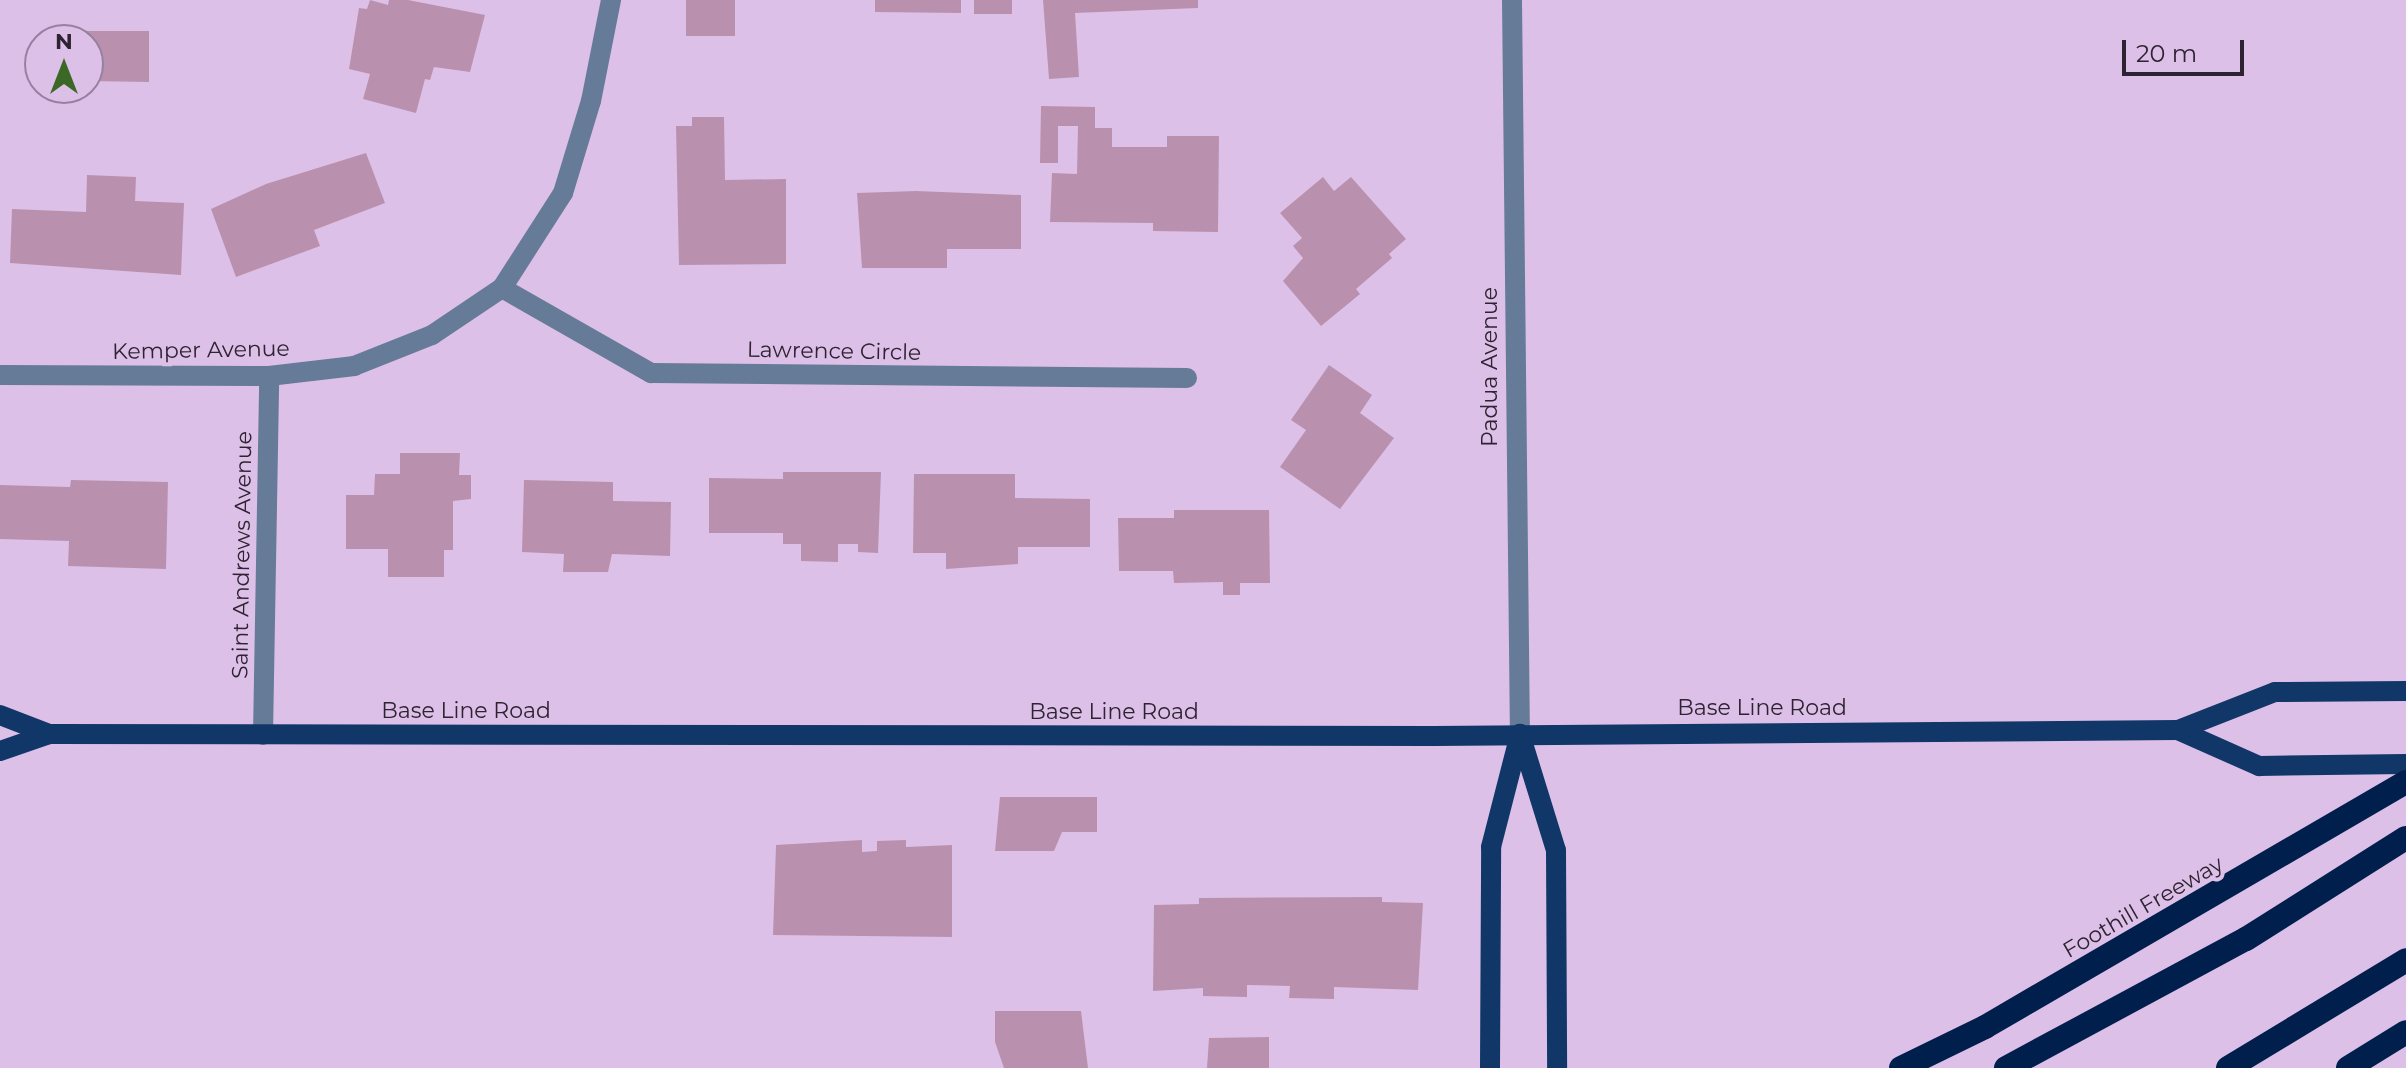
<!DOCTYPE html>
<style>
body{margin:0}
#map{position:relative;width:2406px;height:1068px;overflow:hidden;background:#ddc0e8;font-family:Montserrat,sans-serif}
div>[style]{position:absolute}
.building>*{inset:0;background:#b991ae}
.minor>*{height:20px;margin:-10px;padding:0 10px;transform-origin:10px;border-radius:10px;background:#667b98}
.major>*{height:20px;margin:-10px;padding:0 10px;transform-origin:10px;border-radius:10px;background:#113768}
.highway>*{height:24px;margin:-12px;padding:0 12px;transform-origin:12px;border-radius:12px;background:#001f4c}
span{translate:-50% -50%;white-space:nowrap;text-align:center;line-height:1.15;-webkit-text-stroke:8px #ddc0e8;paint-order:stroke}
.street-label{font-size:22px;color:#2e2332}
.north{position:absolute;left:24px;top:24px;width:80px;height:80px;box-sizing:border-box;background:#ddc0e8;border:2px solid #97819f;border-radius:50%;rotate:0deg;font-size:22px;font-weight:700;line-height:32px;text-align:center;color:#2e2332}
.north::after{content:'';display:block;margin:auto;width:28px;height:36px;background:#3c6826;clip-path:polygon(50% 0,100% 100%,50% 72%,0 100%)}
.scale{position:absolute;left:2122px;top:40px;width:122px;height:36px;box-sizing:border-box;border:4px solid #2e2332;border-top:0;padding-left:10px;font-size:24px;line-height:28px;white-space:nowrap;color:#2e2332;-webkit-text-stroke:6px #ddc0e8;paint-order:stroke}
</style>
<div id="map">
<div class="building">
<i style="clip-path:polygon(370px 0,388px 5px,389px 0,408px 0,485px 15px,470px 72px,434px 67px,430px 80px,425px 79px,416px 113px,363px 99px,370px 74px,349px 69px,359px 8px,367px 9px)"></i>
<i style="clip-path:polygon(686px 0,735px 0,735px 36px,686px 36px)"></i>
<i style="clip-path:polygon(875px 0,961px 0,961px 13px,875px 12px)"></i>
<i style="clip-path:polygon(974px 0,1012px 0,1012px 14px,974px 14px)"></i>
<i style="clip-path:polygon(1043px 0,1198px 0,1198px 8px,1075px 13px,1079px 77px,1049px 79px)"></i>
<i style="clip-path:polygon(75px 31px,149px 31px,149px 82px,88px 81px,88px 40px,75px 40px)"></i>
<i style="clip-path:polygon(1041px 106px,1095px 107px,1095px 128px,1112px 128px,1112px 147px,1167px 147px,1167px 136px,1219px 136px,1218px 232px,1153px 231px,1153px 223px,1050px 222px,1052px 173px,1077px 174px,1078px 126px,1058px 126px,1058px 163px,1040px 163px)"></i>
<i style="clip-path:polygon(692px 117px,724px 117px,725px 180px,786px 179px,786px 264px,679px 265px,676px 126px,692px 126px)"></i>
<i style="clip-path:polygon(366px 153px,385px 203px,314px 230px,320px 246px,236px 277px,211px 209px,266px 184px)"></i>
<i style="clip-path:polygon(87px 175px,136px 177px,135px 201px,184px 203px,181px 275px,10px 263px,12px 209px,86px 212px)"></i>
<i style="clip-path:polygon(1323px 177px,1334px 191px,1351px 177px,1406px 239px,1389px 254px,1392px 258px,1356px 289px,1360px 294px,1321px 326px,1283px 281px,1303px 258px,1293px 246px,1302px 238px,1280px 213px)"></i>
<i style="clip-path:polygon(916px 191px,1021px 195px,1021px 249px,947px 249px,947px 268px,862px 268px,857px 193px)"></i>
<i style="clip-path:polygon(1329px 365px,1372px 395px,1360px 413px,1394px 438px,1340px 509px,1280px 467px,1306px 430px,1291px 420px)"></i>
<i style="clip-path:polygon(400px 453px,460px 453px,459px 475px,471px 475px,471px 499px,453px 501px,453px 550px,444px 550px,444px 577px,388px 577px,388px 549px,346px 549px,346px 495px,374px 495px,375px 474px,400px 474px)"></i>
<i style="clip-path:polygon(783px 472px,881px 472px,878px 553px,858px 552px,858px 544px,838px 544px,838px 562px,801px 561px,801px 544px,783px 544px,783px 533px,709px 533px,709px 478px,783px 479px)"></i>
<i style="clip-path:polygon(914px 474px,1015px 474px,1015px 498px,1090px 499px,1090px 547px,1018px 547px,1018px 564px,946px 569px,946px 553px,913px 553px)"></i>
<i style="clip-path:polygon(71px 480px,168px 482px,166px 569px,68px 566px,69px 541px,0 539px,0 485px,70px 487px)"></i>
<i style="clip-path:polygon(524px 480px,613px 482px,613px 501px,671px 502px,670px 556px,612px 554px,608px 572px,563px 572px,564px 554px,522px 552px)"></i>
<i style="clip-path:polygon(1174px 510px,1269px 510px,1270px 583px,1240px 583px,1240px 595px,1223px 595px,1223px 582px,1174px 583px,1173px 571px,1119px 571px,1118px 518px,1174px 518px)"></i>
<i style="clip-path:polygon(1000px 797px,1097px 797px,1097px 832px,1062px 832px,1054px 851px,995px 851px)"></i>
<i style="clip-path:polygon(862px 840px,862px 852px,877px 851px,877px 841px,906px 840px,906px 847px,952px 845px,952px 937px,773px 935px,776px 845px)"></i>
<i style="clip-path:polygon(1382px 897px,1382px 902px,1423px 903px,1418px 990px,1334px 987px,1334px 999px,1289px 998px,1290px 986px,1247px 985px,1247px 997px,1203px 996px,1203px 988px,1153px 991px,1154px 905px,1199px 904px,1199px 898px)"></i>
<i style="clip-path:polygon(995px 1011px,1081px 1011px,1088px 1068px,1004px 1068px,995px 1042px)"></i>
<i style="clip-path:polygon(1269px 1037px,1269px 1068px,1207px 1068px,1209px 1038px)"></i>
</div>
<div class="minor">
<i style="left:1512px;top:0;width:734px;rotate:89.38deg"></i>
<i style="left:502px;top:288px;width:172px;rotate:29.7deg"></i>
<i style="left:651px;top:373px;width:536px;rotate:0.53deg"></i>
<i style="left:0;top:375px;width:269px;rotate:0.2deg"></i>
<i style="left:269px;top:376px;width:86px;rotate:-6.7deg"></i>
<i style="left:354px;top:366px;width:84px;rotate:-21.7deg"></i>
<i style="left:432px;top:335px;width:84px;rotate:-33.9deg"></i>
<i style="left:502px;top:288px;width:113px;rotate:-57.3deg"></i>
<i style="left:563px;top:193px;width:96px;rotate:-73.1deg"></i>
<i style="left:591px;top:101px;width:103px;rotate:-78.8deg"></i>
<i style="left:263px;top:735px;width:359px;rotate:-89deg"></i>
</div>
<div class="major">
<i style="left:0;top:715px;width:53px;rotate:21.2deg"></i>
<i style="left:2178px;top:730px;width:89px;rotate:24deg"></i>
<i style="left:2259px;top:766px;width:147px;rotate:-0.8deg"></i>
<i style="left:1520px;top:734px;width:121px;rotate:72.8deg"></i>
<i style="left:1556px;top:850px;width:218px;rotate:89.7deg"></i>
<i style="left:0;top:751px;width:52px;rotate:-19.1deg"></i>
<i style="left:49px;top:734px;width:1385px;rotate:0.08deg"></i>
<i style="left:1434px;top:736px;width:744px;rotate:-0.46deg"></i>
<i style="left:2178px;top:730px;width:104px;rotate:-21.4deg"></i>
<i style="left:2275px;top:692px;width:131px;rotate:-0.4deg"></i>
<i style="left:1490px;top:1068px;width:221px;rotate:-89.7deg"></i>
<i style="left:1491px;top:847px;width:117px;rotate:-75.6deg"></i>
</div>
<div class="highway">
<i style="left:1901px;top:1068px;width:93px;rotate:-26deg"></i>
<i style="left:1985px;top:1027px;width:487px;rotate:-30.2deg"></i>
<i style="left:2006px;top:1068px;width:272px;rotate:-28.3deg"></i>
<i style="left:2246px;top:939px;width:189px;rotate:-32.3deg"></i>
<i style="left:2228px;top:1068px;width:208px;rotate:-31.2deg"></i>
<i style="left:2348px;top:1068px;width:68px;rotate:-31.8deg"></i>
</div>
<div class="street-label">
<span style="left:201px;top:350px;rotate:-1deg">Kemper Avenue</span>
<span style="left:834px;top:351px;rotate:1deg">Lawrence Circle</span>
<span style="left:1490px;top:367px;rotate:-90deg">Padua Avenue</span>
<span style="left:242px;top:555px;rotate:-89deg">Saint Andrews Avenue</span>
<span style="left:1762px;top:708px">Base Line Road</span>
<span style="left:466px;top:711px">Base Line Road</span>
<span style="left:1114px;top:712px">Base Line Road</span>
<span style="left:2143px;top:907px;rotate:-30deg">Foothill Freeway</span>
</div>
<div class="north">N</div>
<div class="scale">20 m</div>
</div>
